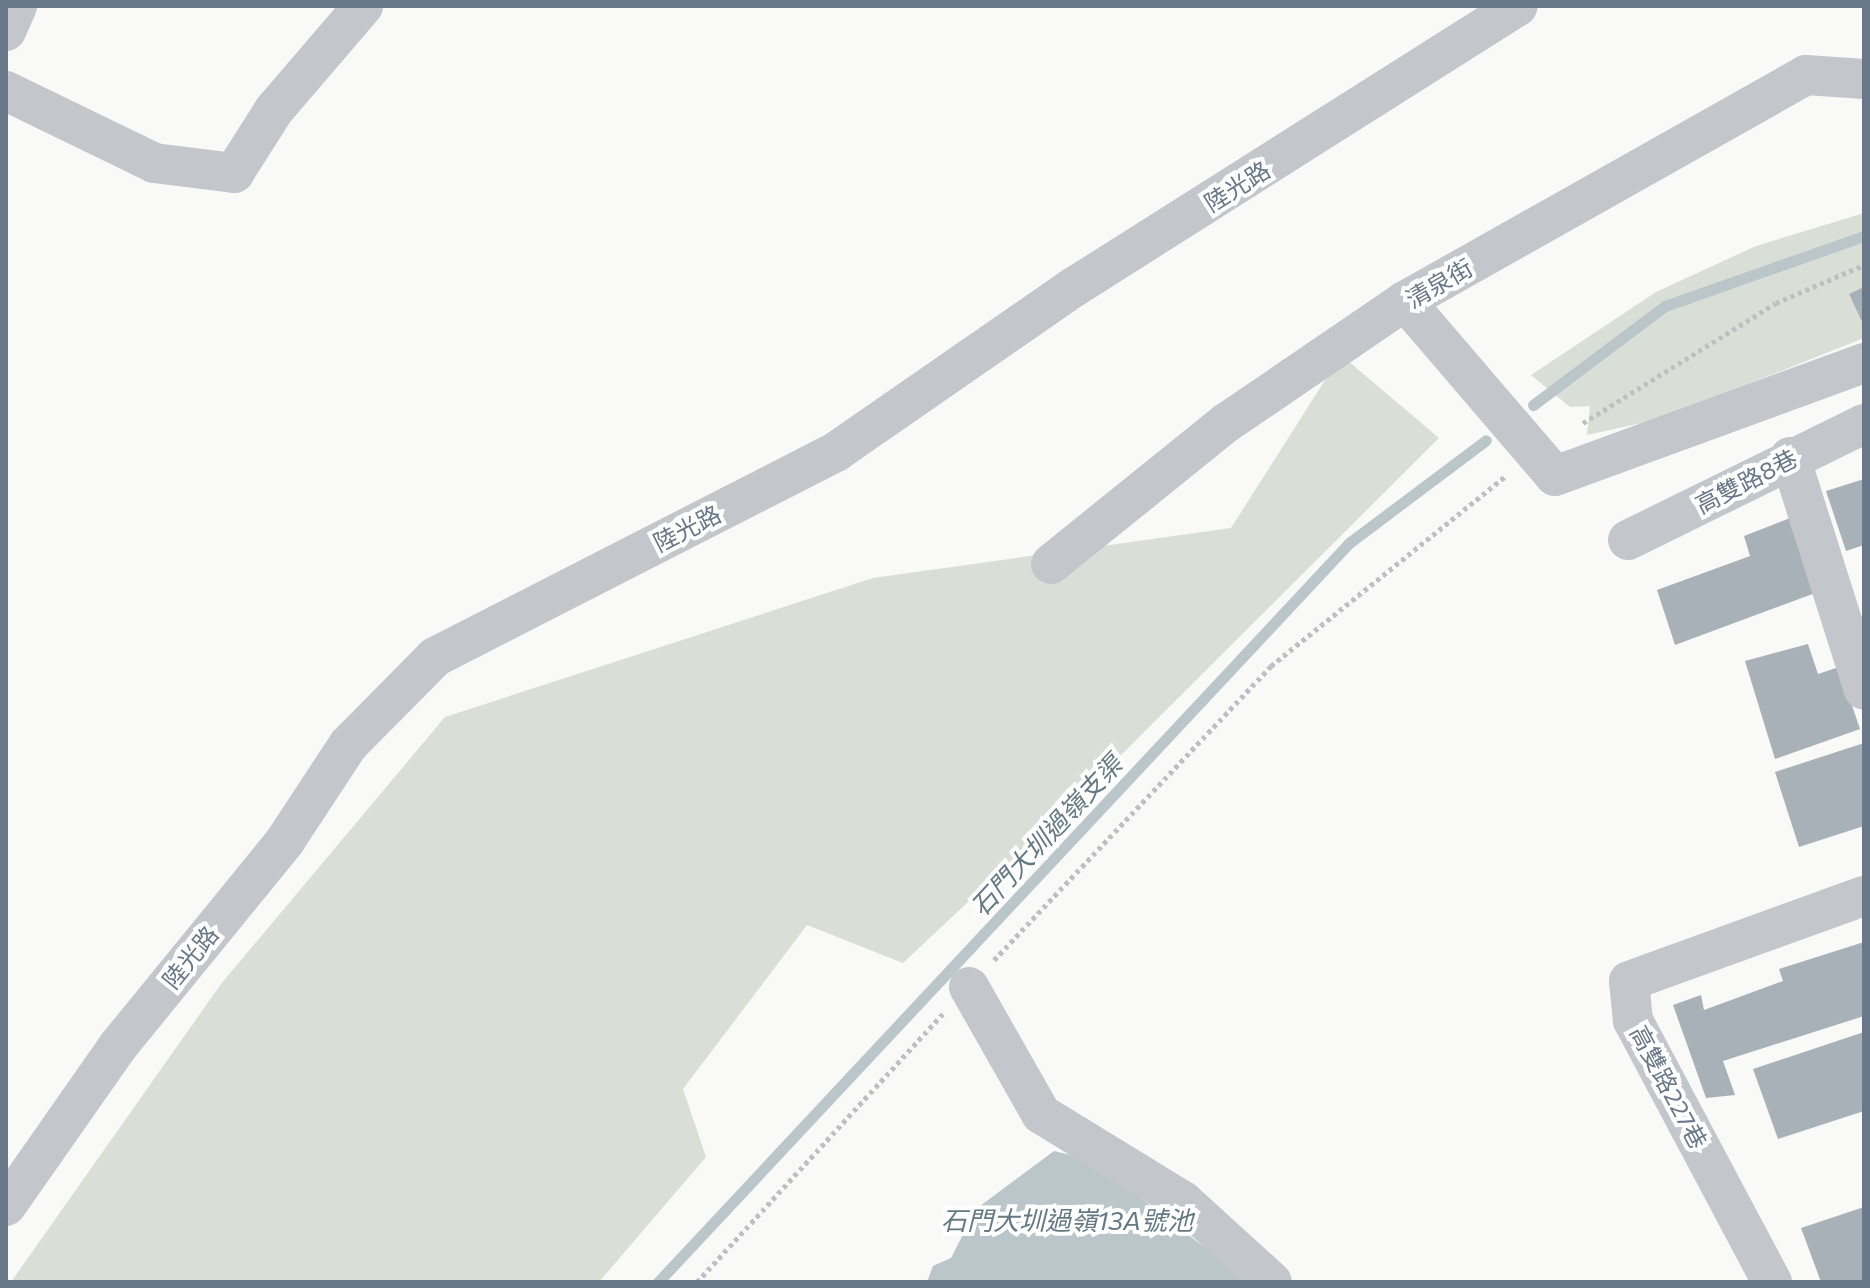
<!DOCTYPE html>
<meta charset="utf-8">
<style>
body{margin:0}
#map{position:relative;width:1870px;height:1288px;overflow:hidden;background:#f9f9f7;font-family:Commissioner,"Noto Sans TC",sans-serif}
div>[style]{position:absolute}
.green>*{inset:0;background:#d9ded6}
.water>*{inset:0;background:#bbc6cb}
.stream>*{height:11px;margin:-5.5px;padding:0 5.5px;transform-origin:5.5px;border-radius:5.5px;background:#bbc6cb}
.building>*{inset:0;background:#a9b1b8}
.path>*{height:5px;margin-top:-2.5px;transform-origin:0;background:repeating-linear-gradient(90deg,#bdbfc2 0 4px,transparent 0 8px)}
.minor>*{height:40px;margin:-20px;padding:0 20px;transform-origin:20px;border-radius:20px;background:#c3c6cb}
span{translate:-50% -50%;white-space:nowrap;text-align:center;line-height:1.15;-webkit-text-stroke:8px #fff;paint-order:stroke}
.street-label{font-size:24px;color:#697888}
.water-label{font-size:26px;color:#647983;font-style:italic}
.frame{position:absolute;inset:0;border:8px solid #697888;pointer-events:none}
</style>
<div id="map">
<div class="green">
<i style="clip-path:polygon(1864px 213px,1864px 338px,1660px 419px,1587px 435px,1590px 406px,1570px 407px,1531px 375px,1656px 292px,1756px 246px)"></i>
<i style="clip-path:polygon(1341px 355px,1439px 438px,1065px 811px,903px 963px,807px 925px,683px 1089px,706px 1157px,599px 1282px,11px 1282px,221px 984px,445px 717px,873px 578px,1231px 528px)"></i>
</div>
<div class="water">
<i style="clip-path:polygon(1054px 1151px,1092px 1160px,1249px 1282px,927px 1282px,933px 1266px,951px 1258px,976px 1209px)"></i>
</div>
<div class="stream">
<i style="left:1533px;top:405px;width:165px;rotate:-36.9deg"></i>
<i style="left:1665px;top:306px;width:211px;rotate:-19.4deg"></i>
<i style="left:658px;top:1282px;width:1012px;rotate:-46.92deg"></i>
<i style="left:1349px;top:543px;width:171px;rotate:-36.9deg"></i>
</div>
<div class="building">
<i style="clip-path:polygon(1864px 287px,1864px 326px,1849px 294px)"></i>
<i style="clip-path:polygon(1864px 479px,1864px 545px,1846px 551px,1826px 491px)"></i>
<i style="clip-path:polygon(1790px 518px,1818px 592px,1675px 645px,1657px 590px,1750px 556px,1744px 536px)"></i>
<i style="clip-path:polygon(1808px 644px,1818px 674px,1839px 667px,1860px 729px,1775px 759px,1745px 661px)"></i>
<i style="clip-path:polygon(1864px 743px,1864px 826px,1799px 847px,1775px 772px)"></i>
<i style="clip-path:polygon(1864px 942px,1864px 1016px,1723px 1061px,1735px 1095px,1706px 1098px,1673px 1005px,1701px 995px,1704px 1010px,1783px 981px,1779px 969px)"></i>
<i style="clip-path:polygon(1864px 1032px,1864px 1111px,1778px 1139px,1753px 1069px)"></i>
<i style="clip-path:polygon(1864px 1207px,1864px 1282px,1821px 1282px,1801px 1228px)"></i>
</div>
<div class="path">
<i style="left:1583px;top:423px;width:227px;rotate:-31.9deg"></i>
<i style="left:1776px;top:303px;width:96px;rotate:-23.4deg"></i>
<i style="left:994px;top:960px;width:404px;rotate:-46.7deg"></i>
<i style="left:1271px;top:666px;width:302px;rotate:-39deg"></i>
<i style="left:697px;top:1282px;width:364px;rotate:-47.5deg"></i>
</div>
<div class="minor">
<i style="left:6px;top:31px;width:27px;rotate:-66deg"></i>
<i style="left:6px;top:91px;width:165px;rotate:25.9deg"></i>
<i style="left:154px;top:163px;width:81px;rotate:7.1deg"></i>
<i style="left:234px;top:173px;width:75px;rotate:-57.6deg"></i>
<i style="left:274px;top:110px;width:137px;rotate:-49.4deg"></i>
<i style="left:1405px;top:301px;width:230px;rotate:49.4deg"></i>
<i style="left:1555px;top:476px;width:329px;rotate:-20.1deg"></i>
<i style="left:1790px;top:457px;width:244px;rotate:72.4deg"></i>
<i style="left:1628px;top:540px;width:263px;rotate:-26.2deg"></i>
<i style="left:1051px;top:564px;width:225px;rotate:-38.9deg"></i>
<i style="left:1226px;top:423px;width:217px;rotate:-34.3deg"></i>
<i style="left:1405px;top:301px;width:460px;rotate:-29.4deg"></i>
<i style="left:1806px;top:75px;width:58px;rotate:3.9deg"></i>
<i style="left:969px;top:987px;width:146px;rotate:60.4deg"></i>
<i style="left:1041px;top:1114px;width:167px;rotate:31.5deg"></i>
<i style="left:1183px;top:1201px;width:120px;rotate:42.3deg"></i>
<i style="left:6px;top:1206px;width:195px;rotate:-55deg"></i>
<i style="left:118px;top:1046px;width:264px;rotate:-50.8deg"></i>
<i style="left:285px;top:841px;width:115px;rotate:-56.7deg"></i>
<i style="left:348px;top:745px;width:124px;rotate:-45.3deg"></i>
<i style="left:435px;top:657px;width:452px;rotate:-27.1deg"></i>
<i style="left:837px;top:451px;width:288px;rotate:-34.7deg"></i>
<i style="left:1074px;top:287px;width:525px;rotate:-32.33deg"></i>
<i style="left:1772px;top:1282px;width:296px;rotate:-118deg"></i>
<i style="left:1633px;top:1021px;width:40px;rotate:-95.7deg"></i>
<i style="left:1629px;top:981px;width:250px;rotate:-19.9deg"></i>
</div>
<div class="street-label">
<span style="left:1237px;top:186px;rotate:-32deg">陸光路</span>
<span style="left:1439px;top:283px;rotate:-30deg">清泉街</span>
<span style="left:1746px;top:481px;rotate:-27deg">高雙路8巷</span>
<span style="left:687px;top:528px;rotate:-27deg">陸光路</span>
<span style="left:190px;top:957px;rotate:-51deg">陸光路</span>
<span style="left:1669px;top:1087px;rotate:62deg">高雙路227巷</span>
</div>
<div class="water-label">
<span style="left:1046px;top:835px;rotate:-47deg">石門大圳過嶺支渠</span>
<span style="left:1067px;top:1220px">石門大圳過嶺13A號池</span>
</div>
<div class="frame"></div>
</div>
